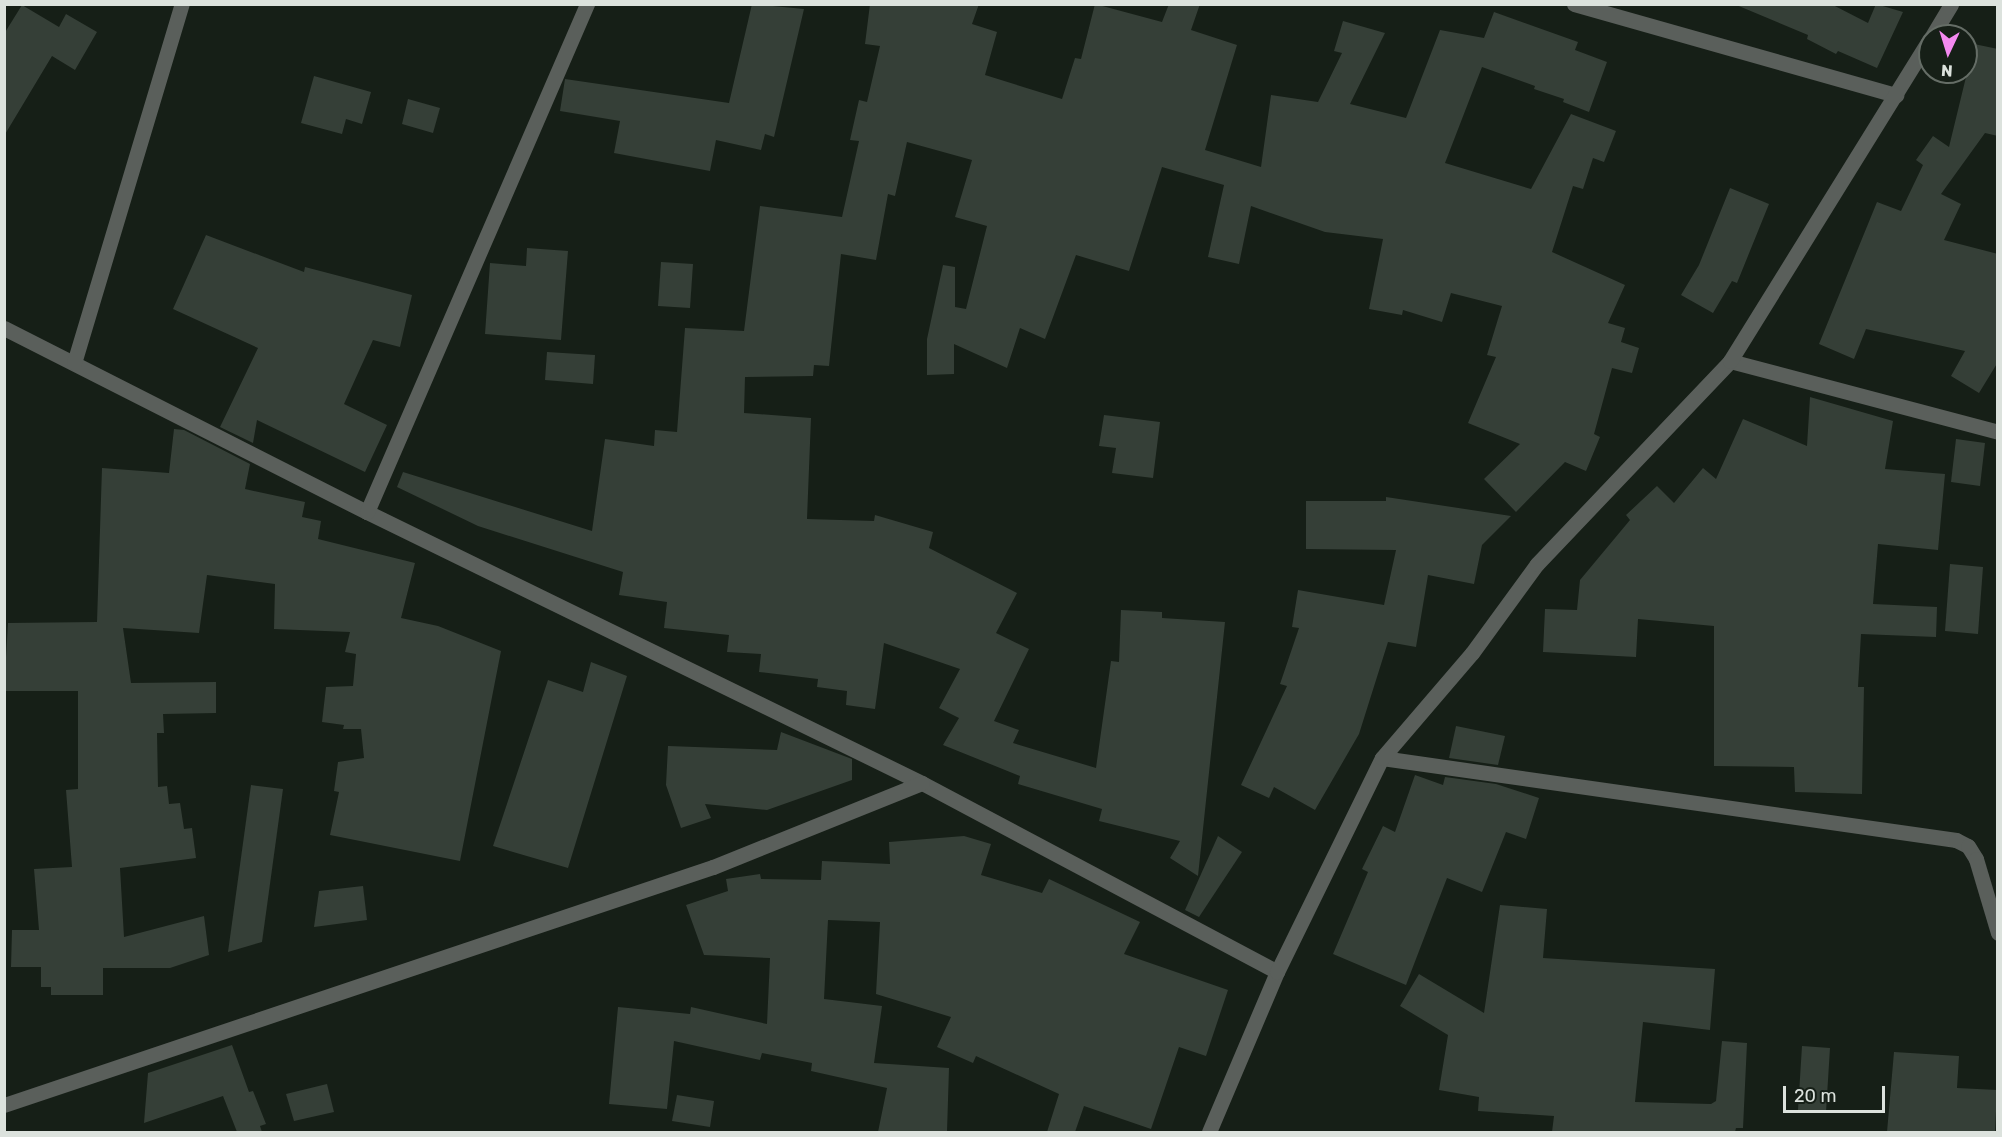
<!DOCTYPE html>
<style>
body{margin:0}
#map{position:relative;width:2002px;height:1137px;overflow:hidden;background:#161f17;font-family:Rubik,sans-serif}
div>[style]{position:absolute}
.building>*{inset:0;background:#353f37}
.minor>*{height:15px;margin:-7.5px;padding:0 7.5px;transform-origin:7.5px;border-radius:7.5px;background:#5a5f5b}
span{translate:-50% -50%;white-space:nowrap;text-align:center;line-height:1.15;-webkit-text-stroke:4.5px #161f17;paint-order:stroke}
.frame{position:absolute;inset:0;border:6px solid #dce2dd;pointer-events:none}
.north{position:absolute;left:1918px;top:24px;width:60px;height:60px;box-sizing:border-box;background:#161f17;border:2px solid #656d66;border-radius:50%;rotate:184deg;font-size:16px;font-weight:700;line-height:24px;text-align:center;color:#dce2dd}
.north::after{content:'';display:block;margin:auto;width:21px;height:27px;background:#f489f0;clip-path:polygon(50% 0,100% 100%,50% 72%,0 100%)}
.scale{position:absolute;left:1783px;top:1086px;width:102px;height:27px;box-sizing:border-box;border:3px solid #dce2dd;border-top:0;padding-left:8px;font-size:18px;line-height:21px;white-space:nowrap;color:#dce2dd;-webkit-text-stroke:4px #161f17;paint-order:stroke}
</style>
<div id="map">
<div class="building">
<i style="clip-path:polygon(752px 4px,804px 9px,774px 137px,765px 134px,761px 150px,716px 140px,710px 171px,614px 153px,620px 121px,560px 111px,565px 79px,729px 103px)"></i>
<i style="clip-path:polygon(870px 4px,979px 4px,972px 24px,997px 32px,985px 75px,1062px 99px,1075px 58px,1081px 59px,1095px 4px,1162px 22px,1169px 4px,1200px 4px,1191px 30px,1237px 45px,1205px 150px,1261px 167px,1271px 95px,1318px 102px,1342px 53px,1334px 51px,1343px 21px,1385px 33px,1350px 104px,1406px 118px,1440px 30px,1484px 38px,1494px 12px,1578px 42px,1575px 50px,1607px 62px,1589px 112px,1563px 102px,1564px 99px,1534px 89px,1535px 86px,1482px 67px,1445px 163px,1531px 189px,1571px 114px,1616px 131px,1604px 162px,1593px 158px,1583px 189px,1573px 186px,1552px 252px,1625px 285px,1608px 323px,1625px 328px,1621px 342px,1639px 348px,1632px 373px,1612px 368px,1594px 434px,1600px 437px,1586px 471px,1565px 462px,1516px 512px,1484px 479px,1520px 444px,1468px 423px,1496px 357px,1487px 355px,1502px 306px,1451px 293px,1442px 322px,1403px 310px,1402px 315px,1369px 309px,1383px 239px,1325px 232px,1251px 206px,1239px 264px,1208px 257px,1224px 185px,1162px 167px,1129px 271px,1076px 255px,1045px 339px,1020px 328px,1007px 368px,954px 344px,954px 374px,927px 375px,927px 339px,943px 265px,955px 267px,955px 307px,966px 309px,987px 226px,955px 217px,972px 160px,907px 142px,895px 196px,888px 194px,876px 260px,841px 254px,829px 366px,814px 365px,813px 376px,745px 377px,744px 413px,811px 418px,807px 519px,874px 521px,875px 515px,933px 532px,929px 548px,1017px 593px,996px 633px,1029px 649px,994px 721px,1019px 730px,1013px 743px,1096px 768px,1111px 661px,1119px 662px,1121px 610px,1162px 612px,1162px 618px,1225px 622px,1198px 876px,1170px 858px,1180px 841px,1099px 821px,1102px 809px,1018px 784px,1020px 776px,943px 745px,959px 718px,939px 708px,960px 669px,884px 643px,875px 709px,846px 705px,847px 691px,817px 687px,818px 679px,759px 672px,761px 654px,727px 652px,729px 635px,664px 628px,667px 602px,619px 595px,623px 572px,478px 526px,397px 487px,403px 472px,592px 531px,605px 439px,654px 446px,655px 430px,677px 432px,685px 328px,744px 331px,760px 206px,842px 217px,859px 141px,850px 140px,859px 100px,867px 102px,880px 46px,865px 44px)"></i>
<i style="clip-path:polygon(1734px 4px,1831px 4px,1868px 23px,1876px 4px,1903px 12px,1877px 68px,1838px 51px,1836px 54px,1807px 39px,1808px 35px)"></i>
<i style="clip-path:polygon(22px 5px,59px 27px,66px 14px,97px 32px,75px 70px,52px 56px,4px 136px,4px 34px)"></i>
<i style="clip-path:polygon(1974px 44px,1998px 49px,1998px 136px,1985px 133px,1941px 194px,1961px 204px,1944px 240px,1998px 254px,1998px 362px,1979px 393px,1951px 376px,1965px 351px,1866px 329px,1854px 359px,1819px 344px,1877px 202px,1901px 211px,1923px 165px,1916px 160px,1933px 136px,1949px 147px)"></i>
<i style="clip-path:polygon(314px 76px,371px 92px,362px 124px,346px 119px,342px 134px,301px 123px)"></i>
<i style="clip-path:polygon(408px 99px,440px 108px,433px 133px,402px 124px)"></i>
<i style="clip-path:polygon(1730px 188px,1769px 204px,1737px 283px,1732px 281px,1713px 313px,1681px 295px,1699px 265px)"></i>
<i style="clip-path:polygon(206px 235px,304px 272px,305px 267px,412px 295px,400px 347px,373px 340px,344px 404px,387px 425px,365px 472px,257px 420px,253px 443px,220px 427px,258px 348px,173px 309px)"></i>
<i style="clip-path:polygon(527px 248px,568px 251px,561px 340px,485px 334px,490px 263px,526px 266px)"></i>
<i style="clip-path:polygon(661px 262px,693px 264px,690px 308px,658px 306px)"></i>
<i style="clip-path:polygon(547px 352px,595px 355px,593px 384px,545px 380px)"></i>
<i style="clip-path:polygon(1810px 397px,1893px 421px,1885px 469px,1945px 474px,1938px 550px,1878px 544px,1873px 604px,1937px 607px,1936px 637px,1861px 634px,1858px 687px,1864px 687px,1862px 794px,1795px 792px,1794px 767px,1714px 766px,1714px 626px,1638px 619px,1636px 657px,1543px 652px,1545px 609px,1577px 610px,1580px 580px,1630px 520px,1626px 515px,1657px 486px,1674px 503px,1703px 468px,1716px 479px,1743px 419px,1807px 446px)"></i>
<i style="clip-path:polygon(1104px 415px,1160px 422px,1153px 478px,1112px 473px,1116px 448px,1099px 446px)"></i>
<i style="clip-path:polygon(174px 429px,184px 430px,250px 464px,245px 489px,305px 502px,302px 517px,321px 521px,318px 539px,415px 563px,401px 618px,438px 626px,501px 651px,460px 861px,330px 835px,339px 792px,334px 791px,338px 762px,364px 758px,361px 729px,343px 729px,344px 725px,322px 722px,326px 687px,353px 686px,356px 654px,345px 652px,350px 632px,274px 629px,275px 584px,207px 575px,199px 633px,123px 628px,131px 683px,216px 682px,216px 713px,163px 714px,164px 733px,157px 733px,158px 787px,167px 786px,169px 804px,180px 803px,184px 829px,192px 828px,196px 858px,120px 868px,124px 937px,204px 916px,209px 955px,170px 968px,103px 968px,103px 995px,51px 995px,51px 987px,41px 987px,41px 967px,11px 967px,12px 930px,39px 930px,34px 869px,72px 867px,66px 790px,78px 789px,78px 691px,4px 691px,8px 623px,97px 622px,102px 468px,169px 473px)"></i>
<i style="clip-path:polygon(1956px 439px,1985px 443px,1980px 486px,1951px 482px)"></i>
<i style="clip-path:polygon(1386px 497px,1511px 516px,1482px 545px,1474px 584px,1428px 575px,1416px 647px,1388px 642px,1359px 734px,1315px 810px,1274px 787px,1269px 798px,1241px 785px,1287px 686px,1280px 684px,1299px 628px,1292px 627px,1298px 590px,1384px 605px,1396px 550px,1306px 549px,1306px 501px,1386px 501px)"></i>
<i style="clip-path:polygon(1950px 564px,1983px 567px,1978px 634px,1945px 631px)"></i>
<i style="clip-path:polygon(591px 662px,627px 676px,568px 868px,493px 846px,548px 680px,583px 692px)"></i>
<i style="clip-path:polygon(1456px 726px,1505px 736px,1498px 765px,1449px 758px)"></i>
<i style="clip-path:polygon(781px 732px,852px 759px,852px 780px,767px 810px,705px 804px,711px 818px,681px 828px,666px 785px,668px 746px,777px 750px)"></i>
<i style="clip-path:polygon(1415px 775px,1443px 785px,1445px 777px,1496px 784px,1539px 798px,1526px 839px,1506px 832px,1482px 892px,1447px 878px,1406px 985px,1333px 954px,1368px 872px,1362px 869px,1383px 826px,1395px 832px)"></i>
<i style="clip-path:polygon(251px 785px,283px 789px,266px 913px,262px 942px,228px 952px)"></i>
<i style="clip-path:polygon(964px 836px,991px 844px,981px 875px,1042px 893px,1049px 879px,1140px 922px,1124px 954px,1228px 990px,1206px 1056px,1179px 1047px,1151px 1129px,1084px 1106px,1075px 1132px,1047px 1132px,1059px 1094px,976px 1056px,973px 1063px,937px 1047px,951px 1017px,876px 994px,880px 922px,828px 920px,824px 999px,882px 1006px,874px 1063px,949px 1068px,947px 1132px,878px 1132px,887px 1088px,811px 1071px,812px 1063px,762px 1053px,760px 1060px,674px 1041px,667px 1109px,609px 1104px,618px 1007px,690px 1014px,691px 1007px,767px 1024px,770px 958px,704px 955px,686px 905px,728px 891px,726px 879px,760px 874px,761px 879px,821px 880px,822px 861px,890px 864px,889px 842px)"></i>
<i style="clip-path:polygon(1218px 836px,1242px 852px,1199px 917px,1185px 910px)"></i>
<i style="clip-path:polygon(363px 886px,367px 920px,314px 927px,319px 891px)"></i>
<i style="clip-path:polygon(1500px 905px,1547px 909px,1543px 958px,1715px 969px,1710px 1030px,1643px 1022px,1635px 1102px,1711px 1104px,1716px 1101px,1722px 1041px,1747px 1043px,1743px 1128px,1736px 1128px,1735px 1132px,1552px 1132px,1554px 1116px,1478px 1111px,1479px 1097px,1439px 1090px,1448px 1035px,1400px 1006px,1419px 974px,1484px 1013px)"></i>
<i style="clip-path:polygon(232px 1045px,249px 1092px,253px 1091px,266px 1124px,260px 1126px,262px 1132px,237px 1132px,223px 1096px,144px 1123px,148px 1073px)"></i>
<i style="clip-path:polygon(1802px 1046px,1830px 1048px,1826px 1112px,1798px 1110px)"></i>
<i style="clip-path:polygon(1894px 1052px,1959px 1056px,1957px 1088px,1997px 1090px,1995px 1132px,1887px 1132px)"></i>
<i style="clip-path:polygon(327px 1084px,334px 1112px,294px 1121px,286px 1094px)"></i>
<i style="clip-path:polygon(677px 1095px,714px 1101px,710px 1127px,672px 1121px)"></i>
</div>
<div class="minor">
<i style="left:1574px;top:4px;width:335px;rotate:15.8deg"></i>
<i style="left:1932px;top:36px;width:37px;rotate:-59deg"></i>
<i style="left:4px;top:328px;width:407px;rotate:26.9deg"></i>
<i style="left:367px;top:512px;width:618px;rotate:26.03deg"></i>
<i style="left:922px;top:783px;width:402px;rotate:28deg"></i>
<i style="left:1730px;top:361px;width:277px;rotate:14.8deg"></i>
<i style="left:74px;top:363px;width:375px;rotate:-73.3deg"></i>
<i style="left:367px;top:512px;width:554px;rotate:-66.58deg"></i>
<i style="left:1382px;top:758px;width:580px;rotate:8.13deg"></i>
<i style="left:1956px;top:840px;width:13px;rotate:27deg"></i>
<i style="left:1968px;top:846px;width:15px;rotate:58deg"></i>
<i style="left:1976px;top:859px;width:77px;rotate:73.4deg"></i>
<i style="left:4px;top:1105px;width:748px;rotate:-18.56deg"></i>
<i style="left:713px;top:867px;width:225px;rotate:-21.9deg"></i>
<i style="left:1209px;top:1132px;width:174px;rotate:-67deg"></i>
<i style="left:1277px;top:972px;width:238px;rotate:-63.9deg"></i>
<i style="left:1382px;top:758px;width:138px;rotate:-49.4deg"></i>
<i style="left:1472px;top:653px;width:110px;rotate:-53.9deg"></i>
<i style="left:1537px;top:564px;width:280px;rotate:-46.4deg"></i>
<i style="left:1730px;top:361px;width:379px;rotate:-58.2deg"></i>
</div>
<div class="frame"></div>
<div class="north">N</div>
<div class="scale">20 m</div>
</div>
